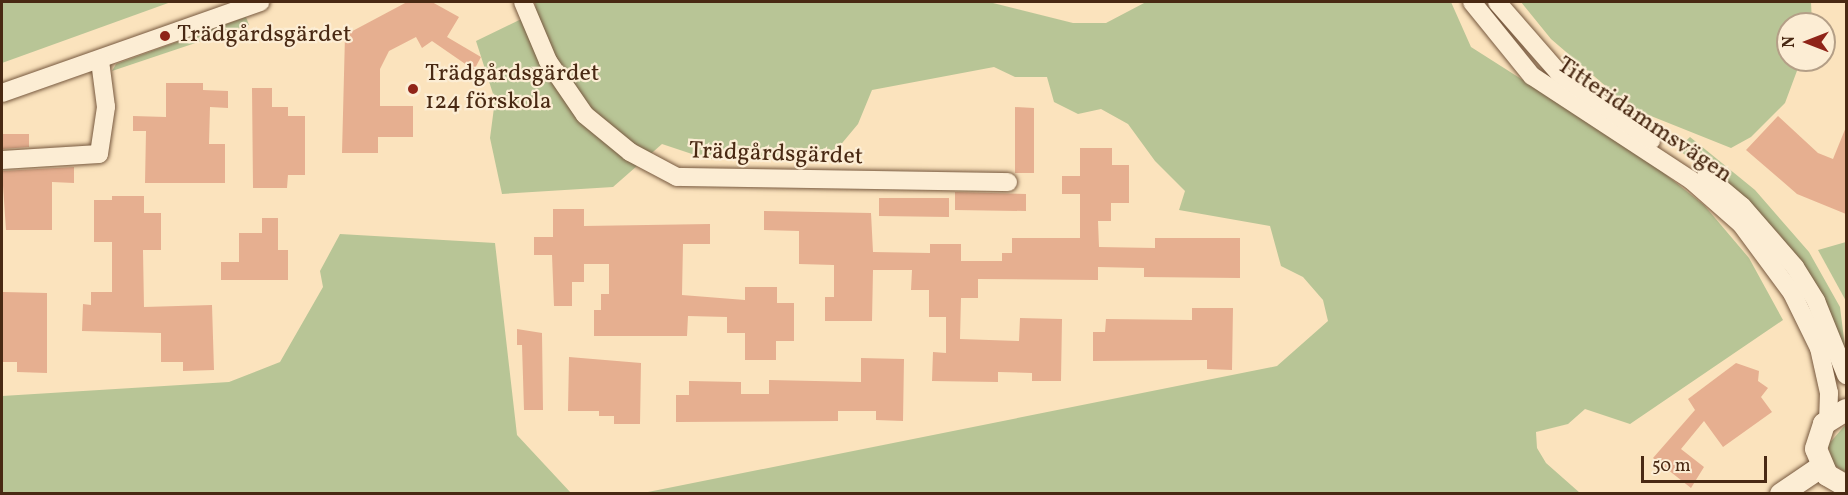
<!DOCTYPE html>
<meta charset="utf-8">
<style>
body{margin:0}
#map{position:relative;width:1848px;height:495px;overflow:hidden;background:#fbe3bd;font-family:Vollkorn,serif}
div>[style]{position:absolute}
.green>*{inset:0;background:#b8c596}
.building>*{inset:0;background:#e6af90}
.roads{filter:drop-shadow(0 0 2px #76583e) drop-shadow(0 0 2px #76583e)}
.minor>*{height:18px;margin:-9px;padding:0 9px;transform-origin:9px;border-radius:9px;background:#fcedd4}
.tertiary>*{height:22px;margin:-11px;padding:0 11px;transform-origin:11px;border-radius:11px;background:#fcedd4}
.dots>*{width:16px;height:16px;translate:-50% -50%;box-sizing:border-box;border:3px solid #fcedd4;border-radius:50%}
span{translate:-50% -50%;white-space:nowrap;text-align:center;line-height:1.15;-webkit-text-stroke:4.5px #fcedd4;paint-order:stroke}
.poi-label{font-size:24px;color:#492913}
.left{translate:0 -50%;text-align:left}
.street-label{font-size:24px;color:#492913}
.frame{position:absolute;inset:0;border:3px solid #492913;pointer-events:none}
.north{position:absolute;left:1776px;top:12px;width:60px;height:60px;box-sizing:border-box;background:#fcedd4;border:2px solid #b49f87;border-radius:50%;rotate:270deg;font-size:16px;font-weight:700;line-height:24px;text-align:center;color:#492913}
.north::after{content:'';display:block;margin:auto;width:21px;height:27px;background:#8f2418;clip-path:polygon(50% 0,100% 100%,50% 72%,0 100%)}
.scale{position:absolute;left:1641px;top:456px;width:126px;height:27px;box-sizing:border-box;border:3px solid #492913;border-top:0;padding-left:8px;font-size:18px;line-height:21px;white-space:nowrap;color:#492913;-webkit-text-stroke:4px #fcedd4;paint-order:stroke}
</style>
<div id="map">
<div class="green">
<i style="clip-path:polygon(2px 2px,171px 2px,2px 63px)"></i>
<i style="clip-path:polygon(535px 2px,989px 2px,1073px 23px,1106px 23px,1146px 2px,1451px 2px,1471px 47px,1641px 155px,1704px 205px,1749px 258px,1783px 320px,1630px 424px,1585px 409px,1568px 424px,1536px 432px,1537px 448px,1546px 463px,1580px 493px,643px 493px,1277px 366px,1328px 321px,1323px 300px,1303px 277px,1281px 266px,1270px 226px,1179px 210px,1185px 191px,1155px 161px,1128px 124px,1101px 109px,1078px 114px,1054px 102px,1047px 77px,1015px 77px,994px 67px,872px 90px,858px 124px,833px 154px,707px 159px,662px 144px,613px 187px,502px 194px,490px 138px,495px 100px,476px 41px,536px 12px)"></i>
<i style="clip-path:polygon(1521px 2px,1811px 2px,1812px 23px,1788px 24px,1788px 60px,1801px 60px,1785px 103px,1751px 137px,1731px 148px,1631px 108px,1551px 39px)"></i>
<i style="clip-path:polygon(246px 17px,249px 25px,112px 71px,116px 64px)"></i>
<i style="clip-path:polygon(1690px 137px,1755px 190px,1809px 252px,1840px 307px,1846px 355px,1819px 292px,1780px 235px,1734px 190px,1677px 149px)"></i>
<i style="clip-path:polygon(340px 234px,495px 243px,517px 435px,571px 493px,2px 493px,2px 396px,229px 382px,280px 362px,323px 287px,320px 271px)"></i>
<i style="clip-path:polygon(1846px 242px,1846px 301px,1818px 250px)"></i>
<i style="clip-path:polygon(1846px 424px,1846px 473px,1833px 464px,1828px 445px)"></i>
</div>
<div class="building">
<i style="clip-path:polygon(407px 2px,432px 2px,459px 17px,447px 37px,481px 57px,474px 70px,432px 41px,422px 48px,416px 37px,389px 51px,380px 69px,380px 106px,413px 106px,413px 137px,378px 137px,378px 153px,342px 153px,345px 35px)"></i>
<i style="clip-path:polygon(166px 83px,203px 83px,203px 90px,228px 91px,228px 108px,210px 107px,209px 144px,225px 144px,225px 183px,145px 183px,146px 131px,133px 131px,133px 116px,166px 117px)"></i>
<i style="clip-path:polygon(252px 88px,272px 88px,272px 107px,288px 107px,288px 116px,305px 116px,305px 175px,288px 175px,287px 188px,253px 188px)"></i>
<i style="clip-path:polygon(1015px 107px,1034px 108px,1034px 173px,1015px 173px)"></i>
<i style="clip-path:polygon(1778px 116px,1818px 153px,1833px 159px,1846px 127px,1846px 214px,1797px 194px,1746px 150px)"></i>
<i style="clip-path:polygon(2px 134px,29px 134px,29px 147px,2px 149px)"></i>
<i style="clip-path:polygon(1080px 148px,1112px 148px,1112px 165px,1129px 165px,1129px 203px,1111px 203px,1111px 221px,1098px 221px,1099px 247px,1155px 248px,1155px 238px,1240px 238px,1240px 278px,1144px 277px,1144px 268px,1098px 267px,1098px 280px,978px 279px,978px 298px,961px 298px,960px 339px,1019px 341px,1020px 318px,1062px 319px,1061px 381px,1032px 381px,1032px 373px,998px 372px,998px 382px,932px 381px,933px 352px,946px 353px,946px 317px,929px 317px,929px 290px,911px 290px,912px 270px,873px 270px,872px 321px,825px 321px,825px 297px,834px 297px,834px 265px,799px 264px,799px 231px,764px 230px,764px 211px,871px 213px,873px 252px,930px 253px,930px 244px,961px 244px,961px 261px,1002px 261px,1002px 253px,1012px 253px,1012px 238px,1080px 238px,1080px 194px,1062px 194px,1062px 176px,1080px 176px)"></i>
<i style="clip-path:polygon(74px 167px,74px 183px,52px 182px,52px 230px,6px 230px,2px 171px)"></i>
<i style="clip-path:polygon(955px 192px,1026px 194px,1026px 211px,955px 210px)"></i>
<i style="clip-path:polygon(112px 196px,144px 196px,144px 213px,161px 213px,161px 250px,143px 250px,144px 307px,212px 305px,214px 370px,183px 371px,183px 362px,161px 362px,161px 333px,82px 331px,83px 304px,91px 305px,91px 292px,112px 292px,112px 242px,94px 242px,94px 200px,112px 200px)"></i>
<i style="clip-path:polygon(879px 198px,949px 198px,949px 217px,879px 216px)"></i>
<i style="clip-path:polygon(553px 209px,584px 209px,584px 226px,710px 224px,710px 244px,683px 244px,682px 295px,745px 300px,745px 287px,777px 287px,777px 303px,794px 303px,794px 341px,776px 341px,776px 360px,745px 360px,745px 333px,727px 333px,727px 317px,688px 316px,687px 336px,594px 336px,594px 310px,601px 310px,601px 294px,609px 294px,609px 264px,584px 264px,584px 282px,572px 282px,572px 306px,554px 306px,552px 255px,534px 255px,534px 237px,553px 237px)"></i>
<i style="clip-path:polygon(262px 218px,278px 218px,278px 250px,288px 250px,288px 280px,221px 280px,221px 262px,239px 262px,239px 233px,262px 233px)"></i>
<i style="clip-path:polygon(3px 292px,47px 293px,47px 373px,17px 372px,17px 362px,2px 362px)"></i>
<i style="clip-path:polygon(1192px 308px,1233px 308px,1232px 370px,1207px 369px,1207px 360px,1093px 361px,1093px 332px,1105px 332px,1106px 319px,1192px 320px)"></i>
<i style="clip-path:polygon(517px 329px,542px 333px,543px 410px,524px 410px,522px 345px,517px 345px)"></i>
<i style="clip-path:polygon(569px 357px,641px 363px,640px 424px,614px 424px,614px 416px,599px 416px,599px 411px,568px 411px)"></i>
<i style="clip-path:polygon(861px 358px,904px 359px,903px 421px,876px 420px,876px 411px,838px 411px,838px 421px,676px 422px,676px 395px,689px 395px,689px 381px,741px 382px,741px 394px,769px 394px,769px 380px,861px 382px)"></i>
<i style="clip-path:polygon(1736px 363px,1759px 371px,1758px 381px,1768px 388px,1761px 397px,1772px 412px,1723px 447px,1704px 421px,1681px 449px,1704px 467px,1691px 488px,1653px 458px,1695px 410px,1688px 399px)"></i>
</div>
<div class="roads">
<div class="minor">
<i style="left:523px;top:2px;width:64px;rotate:67deg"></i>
<i style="left:548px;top:61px;width:65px;rotate:55.6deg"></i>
<i style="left:585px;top:115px;width:58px;rotate:39.4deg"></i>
<i style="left:630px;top:152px;width:53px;rotate:28deg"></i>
<i style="left:677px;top:177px;width:331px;rotate:0.9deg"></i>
<i style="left:1472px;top:2px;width:95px;rotate:51deg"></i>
<i style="left:1532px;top:76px;width:190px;rotate:33.2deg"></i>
<i style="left:1691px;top:180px;width:67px;rotate:41.3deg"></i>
<i style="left:1741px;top:224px;width:86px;rotate:53.5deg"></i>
<i style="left:1792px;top:293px;width:61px;rotate:63.9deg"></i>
<i style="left:1819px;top:348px;width:46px;rotate:77.5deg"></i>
<i style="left:1829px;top:393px;width:26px;rotate:92deg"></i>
<i style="left:1497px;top:2px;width:94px;rotate:48.9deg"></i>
<i style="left:1559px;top:73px;width:114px;rotate:36.1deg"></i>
<i style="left:2px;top:93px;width:274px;rotate:-19.4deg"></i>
<i style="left:2px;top:160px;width:97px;rotate:-3.5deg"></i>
<i style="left:99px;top:154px;width:48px;rotate:-81.5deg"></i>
<i style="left:106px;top:107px;width:46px;rotate:-97.4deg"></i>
<i style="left:1706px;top:176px;width:47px;rotate:39.8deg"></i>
<i style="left:1742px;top:206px;width:81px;rotate:49deg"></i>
<i style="left:1795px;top:267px;width:40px;rotate:58deg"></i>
<i style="left:1816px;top:301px;width:80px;rotate:67.9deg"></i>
</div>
<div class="tertiary">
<i style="left:1846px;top:410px;width:26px;rotate:148deg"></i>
<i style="left:1824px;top:424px;width:26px;rotate:108deg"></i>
<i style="left:1816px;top:449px;width:28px;rotate:67deg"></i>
<i style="left:1827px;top:475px;width:22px;rotate:30deg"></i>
<i style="left:1781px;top:494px;width:48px;rotate:-34deg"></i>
</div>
</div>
<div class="dots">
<i style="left:165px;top:36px;background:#8f2418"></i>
<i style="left:413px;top:89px;background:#8f2418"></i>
</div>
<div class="poi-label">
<span class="left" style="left:177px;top:36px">Trädgårdsgärdet</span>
<span class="left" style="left:425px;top:89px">Trädgårdsgärdet<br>124 förskola</span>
</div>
<div class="street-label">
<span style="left:1644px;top:121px;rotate:34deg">Titteridammsvägen</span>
<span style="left:776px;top:155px;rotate:2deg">Trädgårdsgärdet</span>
</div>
<div class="frame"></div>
<div class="north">N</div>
<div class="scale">50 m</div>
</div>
